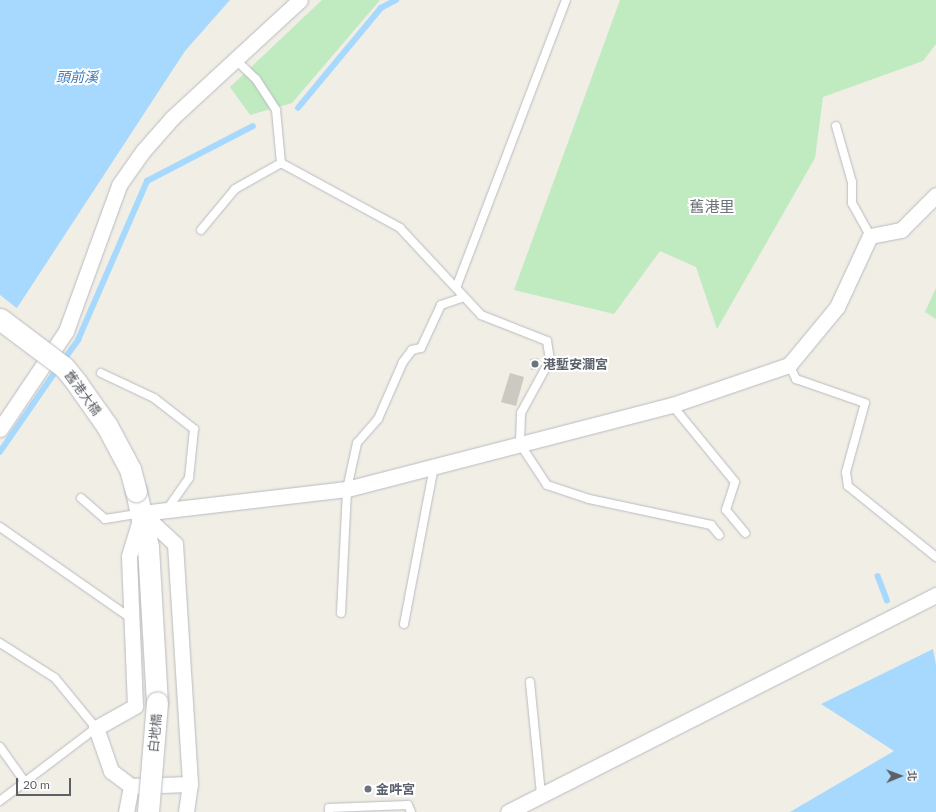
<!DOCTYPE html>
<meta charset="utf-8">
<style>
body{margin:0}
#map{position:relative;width:936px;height:812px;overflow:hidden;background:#f1eee5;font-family:Lato,"Noto Sans TC",sans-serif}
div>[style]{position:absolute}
.green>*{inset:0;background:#c0eac0}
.water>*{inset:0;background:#a7d9ff}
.pier>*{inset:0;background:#f1eee5}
.stream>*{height:5.5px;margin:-2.75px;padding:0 2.75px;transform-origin:2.75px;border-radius:2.75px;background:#a7d9ff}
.building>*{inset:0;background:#ccc8c2}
.roads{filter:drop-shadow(0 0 1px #b8bbc0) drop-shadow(0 0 1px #b8bbc0)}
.service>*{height:8px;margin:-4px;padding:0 4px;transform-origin:4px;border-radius:4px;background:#fff}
.minor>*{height:15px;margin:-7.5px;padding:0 7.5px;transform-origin:7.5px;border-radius:7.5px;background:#fff}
.secondary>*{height:21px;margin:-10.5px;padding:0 10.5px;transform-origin:10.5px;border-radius:10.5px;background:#fff}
.bridges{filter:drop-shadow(0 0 1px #b9bcc2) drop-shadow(0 0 1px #b9bcc2)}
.secondary-bridge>*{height:21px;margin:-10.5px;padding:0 10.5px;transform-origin:10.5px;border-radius:10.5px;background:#fff}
.dots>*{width:11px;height:11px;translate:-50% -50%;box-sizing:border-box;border:2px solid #fff;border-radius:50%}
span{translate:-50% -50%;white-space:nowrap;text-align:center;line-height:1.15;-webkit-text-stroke:4px #fff;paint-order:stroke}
.worship-label{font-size:13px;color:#5b616d;font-weight:700}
.left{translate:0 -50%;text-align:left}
.street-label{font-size:13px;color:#5d6167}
.water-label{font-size:14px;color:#3a79ba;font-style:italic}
.quarter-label{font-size:15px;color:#6e7379}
.north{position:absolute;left:880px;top:756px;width:40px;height:40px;-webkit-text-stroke:3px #fff;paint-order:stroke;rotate:89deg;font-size:11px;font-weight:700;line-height:16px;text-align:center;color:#5d6167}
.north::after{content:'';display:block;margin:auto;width:14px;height:18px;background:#5d6167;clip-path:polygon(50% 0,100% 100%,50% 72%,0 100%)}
.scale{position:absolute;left:16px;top:778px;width:55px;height:18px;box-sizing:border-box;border:2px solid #5d6167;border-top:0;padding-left:5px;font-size:12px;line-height:14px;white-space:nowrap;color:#5d6167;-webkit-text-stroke:3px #fff;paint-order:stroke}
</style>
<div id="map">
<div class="green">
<i style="clip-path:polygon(322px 0,380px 0,292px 103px,250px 115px,230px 87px)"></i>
<i style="clip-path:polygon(620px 0,936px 0,936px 44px,923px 61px,823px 97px,815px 158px,717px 329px,696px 267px,660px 251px,614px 314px,514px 290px)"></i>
<i style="clip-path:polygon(936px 288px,936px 319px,925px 312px)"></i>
</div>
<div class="water">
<i style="clip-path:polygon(0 0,230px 0,185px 51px,0 334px)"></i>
<i style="clip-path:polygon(933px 649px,936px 665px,936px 812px,790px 812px,894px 751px,821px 704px)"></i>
</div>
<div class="pier">
<i style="clip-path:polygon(0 295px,18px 309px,0 336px)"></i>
</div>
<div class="stream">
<i style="left:298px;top:108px;width:130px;rotate:-50.3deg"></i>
<i style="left:381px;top:8px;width:17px;rotate:-28deg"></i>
<i style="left:63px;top:361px;width:26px;rotate:-54deg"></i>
<i style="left:78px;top:340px;width:173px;rotate:-66.5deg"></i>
<i style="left:147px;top:181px;width:119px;rotate:-27.4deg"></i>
<i style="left:0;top:452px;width:102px;rotate:-55.4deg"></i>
<i style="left:878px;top:576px;width:26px;rotate:69deg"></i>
</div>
<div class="building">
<i style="clip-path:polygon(538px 358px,539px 369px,531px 370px,530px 359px)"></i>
<i style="clip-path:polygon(510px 373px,524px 377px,516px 406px,501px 402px)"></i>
</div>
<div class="roads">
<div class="service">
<i style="left:235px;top:59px;width:29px;rotate:44deg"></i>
<i style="left:256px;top:79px;width:37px;rotate:57deg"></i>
<i style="left:276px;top:110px;width:53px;rotate:84.6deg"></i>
<i style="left:281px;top:163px;width:136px;rotate:28.6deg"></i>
<i style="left:400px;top:228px;width:119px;rotate:47deg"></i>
<i style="left:481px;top:315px;width:71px;rotate:21.5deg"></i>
<i style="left:547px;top:341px;width:19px;rotate:81deg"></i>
<i style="left:550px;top:360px;width:60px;rotate:118.7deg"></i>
<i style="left:521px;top:413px;width:31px;rotate:92deg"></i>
<i style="left:520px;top:444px;width:49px;rotate:56.6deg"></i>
<i style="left:547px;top:485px;width:44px;rotate:18.4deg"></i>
<i style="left:589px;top:499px;width:125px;rotate:12deg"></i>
<i style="left:711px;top:525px;width:13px;rotate:51deg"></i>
<i style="left:836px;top:126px;width:58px;rotate:74.1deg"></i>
<i style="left:852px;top:182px;width:21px;rotate:90deg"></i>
<i style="left:852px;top:203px;width:38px;rotate:61deg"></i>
<i style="left:201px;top:230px;width:53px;rotate:-50.3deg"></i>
<i style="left:235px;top:189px;width:53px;rotate:-29.5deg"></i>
<i style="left:456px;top:288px;width:308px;rotate:-69.1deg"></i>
<i style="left:789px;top:365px;width:16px;rotate:63deg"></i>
<i style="left:796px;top:379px;width:73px;rotate:19.2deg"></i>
<i style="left:865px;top:403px;width:72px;rotate:105.4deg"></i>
<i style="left:846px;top:472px;width:14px;rotate:82deg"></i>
<i style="left:848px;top:486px;width:113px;rotate:38.9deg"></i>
<i style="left:101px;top:373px;width:59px;rotate:25.3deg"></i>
<i style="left:154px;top:398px;width:51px;rotate:37.8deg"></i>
<i style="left:194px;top:429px;width:49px;rotate:95.8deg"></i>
<i style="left:189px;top:478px;width:39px;rotate:125deg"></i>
<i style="left:672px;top:405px;width:99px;rotate:50.7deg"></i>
<i style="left:735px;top:482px;width:29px;rotate:108deg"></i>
<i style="left:726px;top:510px;width:30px;rotate:50deg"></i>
<i style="left:81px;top:498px;width:32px;rotate:41deg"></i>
<i style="left:105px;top:519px;width:36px;rotate:-9deg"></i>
<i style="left:0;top:527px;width:157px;rotate:34.9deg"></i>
<i style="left:341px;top:613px;width:124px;rotate:-87.2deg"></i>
<i style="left:347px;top:489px;width:47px;rotate:-77.7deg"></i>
<i style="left:357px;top:443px;width:32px;rotate:-49deg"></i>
<i style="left:378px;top:419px;width:62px;rotate:-66.3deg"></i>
<i style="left:403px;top:362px;width:15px;rotate:-53deg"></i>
<i style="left:412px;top:350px;width:9px;rotate:-13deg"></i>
<i style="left:421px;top:348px;width:47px;rotate:-65.1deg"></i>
<i style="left:441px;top:305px;width:24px;rotate:-19deg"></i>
<i style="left:404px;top:624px;width:161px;rotate:-79.2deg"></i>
<i style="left:0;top:643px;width:65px;rotate:32.5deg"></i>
<i style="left:55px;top:678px;width:65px;rotate:50.6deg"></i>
<i style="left:96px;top:728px;width:121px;rotate:142.8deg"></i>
<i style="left:530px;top:682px;width:114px;rotate:84.4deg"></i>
<i style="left:0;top:747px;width:43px;rotate:54.5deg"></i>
<i style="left:329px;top:812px;width:4px;rotate:-90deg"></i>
<i style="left:329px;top:808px;width:79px;rotate:-2.2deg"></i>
<i style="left:408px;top:805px;width:8px;rotate:67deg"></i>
</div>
<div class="minor">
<i style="left:0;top:429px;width:118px;rotate:-56deg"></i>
<i style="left:66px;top:331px;width:155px;rotate:-70deg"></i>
<i style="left:119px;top:185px;width:42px;rotate:-54.8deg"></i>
<i style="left:143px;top:151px;width:44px;rotate:-48.7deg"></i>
<i style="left:172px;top:118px;width:174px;rotate:-42.7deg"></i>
<i style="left:142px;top:513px;width:206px;rotate:-6.7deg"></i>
<i style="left:347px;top:489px;width:336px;rotate:-14.5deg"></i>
<i style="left:672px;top:405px;width:124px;rotate:-18.9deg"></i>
<i style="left:789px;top:365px;width:75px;rotate:-50.4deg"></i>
<i style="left:837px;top:307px;width:78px;rotate:-65.1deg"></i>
<i style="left:870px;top:236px;width:32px;rotate:-11deg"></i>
<i style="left:901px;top:230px;width:49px;rotate:-45deg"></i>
<i style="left:142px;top:513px;width:45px;rotate:43.2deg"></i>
<i style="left:175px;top:544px;width:240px;rotate:86.4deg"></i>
<i style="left:190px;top:784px;width:59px;rotate:178.1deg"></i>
<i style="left:131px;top:786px;width:25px;rotate:-143deg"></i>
<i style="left:111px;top:771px;width:46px;rotate:-109.2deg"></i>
<i style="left:96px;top:728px;width:45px;rotate:-29.4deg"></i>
<i style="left:135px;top:706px;width:150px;rotate:-92.3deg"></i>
<i style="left:129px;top:556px;width:45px;rotate:-73.2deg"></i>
<i style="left:126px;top:812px;width:26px;rotate:-79deg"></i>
<i style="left:186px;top:812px;width:28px;rotate:-82deg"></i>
<i style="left:508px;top:812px;width:480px;rotate:-26.9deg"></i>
</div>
<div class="secondary">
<i style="left:136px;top:491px;width:57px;rotate:77.9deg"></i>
<i style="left:148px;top:547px;width:155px;rotate:86.7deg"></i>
</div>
</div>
<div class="bridges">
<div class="secondary-bridge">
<i style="left:0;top:319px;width:80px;rotate:36.9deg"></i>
<i style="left:64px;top:367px;width:19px;rotate:51deg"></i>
<i style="left:76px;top:382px;width:54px;rotate:54.8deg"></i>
<i style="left:107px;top:426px;width:49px;rotate:61.9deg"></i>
<i style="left:130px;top:469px;width:23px;rotate:75deg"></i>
<i style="left:148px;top:812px;width:110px;rotate:-85.3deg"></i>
</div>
</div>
<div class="dots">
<i style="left:535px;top:364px;background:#6b7280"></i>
<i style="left:368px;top:789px;background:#6b7280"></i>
</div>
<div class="worship-label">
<span class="left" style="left:543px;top:364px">港塹安瀾宮</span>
<span class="left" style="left:376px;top:789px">金吽宮</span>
</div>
<div class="street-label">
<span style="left:83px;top:393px;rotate:54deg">舊港大橋</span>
<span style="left:155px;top:733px;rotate:-85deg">白地橋</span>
</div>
<div class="water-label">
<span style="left:77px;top:77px">頭前溪</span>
</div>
<div class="quarter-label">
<span style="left:712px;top:207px">舊港里</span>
</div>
<div class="north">北</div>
<div class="scale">20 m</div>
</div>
